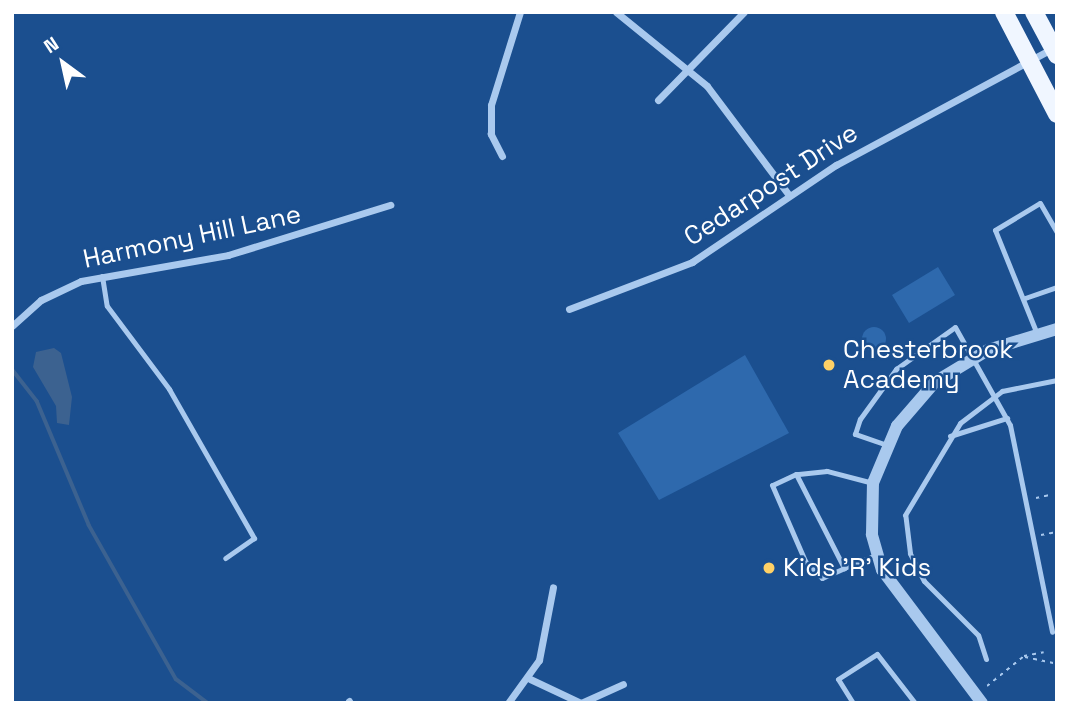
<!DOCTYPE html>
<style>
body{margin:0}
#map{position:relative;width:1069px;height:715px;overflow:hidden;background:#1b4f8f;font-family:"Space Grotesk",sans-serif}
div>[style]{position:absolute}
.green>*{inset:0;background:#2e69ad}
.round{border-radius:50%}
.water>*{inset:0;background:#3c6290}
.stream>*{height:3.5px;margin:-1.75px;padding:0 1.75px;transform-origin:1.75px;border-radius:1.75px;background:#3c6290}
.path>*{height:2px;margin-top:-1px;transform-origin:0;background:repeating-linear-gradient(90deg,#a9c9ee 0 3.5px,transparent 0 8.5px)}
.service>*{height:5px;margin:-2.5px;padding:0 2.5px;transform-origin:2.5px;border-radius:2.5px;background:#a9c9ee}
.minor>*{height:7px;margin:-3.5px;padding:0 3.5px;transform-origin:3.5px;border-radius:3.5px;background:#a9c9ee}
.tertiary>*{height:12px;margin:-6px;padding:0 6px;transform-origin:6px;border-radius:6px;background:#a9c9ee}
.primary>*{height:18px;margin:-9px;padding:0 9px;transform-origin:9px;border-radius:9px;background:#f0f6ff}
.dots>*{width:19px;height:19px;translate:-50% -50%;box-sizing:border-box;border:4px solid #1b4f8f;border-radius:50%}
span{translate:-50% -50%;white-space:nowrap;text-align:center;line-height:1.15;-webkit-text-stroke:5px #1b4f8f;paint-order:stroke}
.street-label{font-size:26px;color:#fff}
.poi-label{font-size:26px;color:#fff}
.left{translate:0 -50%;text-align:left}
.frame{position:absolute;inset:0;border:14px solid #fff;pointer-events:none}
.north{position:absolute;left:28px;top:28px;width:70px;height:70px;-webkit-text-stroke:5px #1b4f8f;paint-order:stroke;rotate:327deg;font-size:19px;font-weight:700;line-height:28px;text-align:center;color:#fff}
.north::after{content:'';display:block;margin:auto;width:24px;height:32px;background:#fff;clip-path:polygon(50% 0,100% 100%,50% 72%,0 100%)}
</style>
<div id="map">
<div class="green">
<i style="clip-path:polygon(938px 267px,955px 295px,909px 323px,892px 295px)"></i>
<i class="round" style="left:862px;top:327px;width:24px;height:24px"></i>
<i style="clip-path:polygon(745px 355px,789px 433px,659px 500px,618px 433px)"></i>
</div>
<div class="water">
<i style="clip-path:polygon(54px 348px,61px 353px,72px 397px,69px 425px,57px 423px,56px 406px,33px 367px,36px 352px)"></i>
</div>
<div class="stream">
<i style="left:12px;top:369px;width:41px;rotate:52deg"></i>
<i style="left:37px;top:401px;width:134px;rotate:67.2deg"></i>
<i style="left:89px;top:525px;width:177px;rotate:60.5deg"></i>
<i style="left:176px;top:679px;width:40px;rotate:37deg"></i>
</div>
<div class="path">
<i style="left:1036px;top:498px;width:14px;rotate:-12deg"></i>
<i style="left:1041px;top:535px;width:16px;rotate:-11deg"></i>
<i style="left:1025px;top:657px;width:30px;rotate:12deg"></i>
<i style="left:987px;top:686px;width:48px;rotate:-39deg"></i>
<i style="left:1024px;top:656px;width:20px;rotate:-11deg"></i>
</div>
<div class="service">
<i style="left:102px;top:276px;width:30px;rotate:81deg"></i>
<i style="left:107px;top:306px;width:104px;rotate:53.2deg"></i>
<i style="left:169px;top:389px;width:172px;rotate:60.3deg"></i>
<i style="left:254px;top:538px;width:35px;rotate:145deg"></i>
<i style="left:1025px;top:298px;width:34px;rotate:-19deg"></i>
<i style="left:1037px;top:334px;width:112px;rotate:-112deg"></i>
<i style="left:995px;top:230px;width:52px;rotate:-31deg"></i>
<i style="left:1040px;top:203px;width:34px;rotate:60deg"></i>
<i style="left:950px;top:436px;width:60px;rotate:-17.5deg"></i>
<i style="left:887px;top:445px;width:34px;rotate:-161deg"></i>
<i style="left:855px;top:434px;width:16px;rotate:-72deg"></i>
<i style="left:860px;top:419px;width:62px;rotate:-54.2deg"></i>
<i style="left:896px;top:369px;width:72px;rotate:-35.4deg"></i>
<i style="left:955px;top:327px;width:112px;rotate:60.7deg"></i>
<i style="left:1010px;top:425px;width:211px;rotate:78.5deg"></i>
<i style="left:796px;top:474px;width:26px;rotate:155deg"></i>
<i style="left:772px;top:485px;width:83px;rotate:66.5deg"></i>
<i style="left:805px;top:561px;width:24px;rotate:45deg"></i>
<i style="left:822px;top:578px;width:24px;rotate:-24deg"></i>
<i style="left:873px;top:483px;width:48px;rotate:-165.4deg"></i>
<i style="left:827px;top:471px;width:31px;rotate:174deg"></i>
<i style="left:796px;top:474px;width:106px;rotate:62.9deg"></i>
<i style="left:844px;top:568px;width:35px;rotate:-22deg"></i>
<i style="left:986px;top:659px;width:25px;rotate:-108deg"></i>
<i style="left:978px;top:635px;width:76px;rotate:-135deg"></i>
<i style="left:924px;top:581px;width:31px;rotate:-117deg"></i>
<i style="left:910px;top:553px;width:38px;rotate:-97deg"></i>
<i style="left:905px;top:515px;width:107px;rotate:-59.1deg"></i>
<i style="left:960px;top:423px;width:53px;rotate:-37.3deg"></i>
<i style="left:1002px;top:391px;width:56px;rotate:-11.3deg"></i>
<i style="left:853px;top:703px;width:28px;rotate:-122deg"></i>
<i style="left:838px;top:679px;width:46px;rotate:-32.7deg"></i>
<i style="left:877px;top:654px;width:62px;rotate:52.2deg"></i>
</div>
<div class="minor">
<i style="left:616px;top:12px;width:117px;rotate:39.1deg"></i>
<i style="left:707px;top:86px;width:135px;rotate:53.1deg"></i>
<i style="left:658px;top:100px;width:123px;rotate:-45.7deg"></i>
<i style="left:502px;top:156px;width:25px;rotate:-117deg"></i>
<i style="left:491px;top:134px;width:29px;rotate:-90deg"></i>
<i style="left:491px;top:105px;width:97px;rotate:-72.7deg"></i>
<i style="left:569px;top:309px;width:132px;rotate:-20.9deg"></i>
<i style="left:692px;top:262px;width:174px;rotate:-34deg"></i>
<i style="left:836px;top:165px;width:247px;rotate:-28.3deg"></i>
<i style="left:12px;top:326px;width:39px;rotate:-42deg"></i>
<i style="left:41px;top:300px;width:44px;rotate:-25.4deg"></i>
<i style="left:81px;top:281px;width:149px;rotate:-10deg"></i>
<i style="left:228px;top:255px;width:170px;rotate:-17.2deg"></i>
<i style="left:530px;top:679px;width:56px;rotate:25.2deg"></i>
<i style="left:581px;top:703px;width:46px;rotate:-24.3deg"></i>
<i style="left:349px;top:701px;width:2px;rotate:63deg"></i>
<i style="left:508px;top:703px;width:53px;rotate:-54.2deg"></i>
<i style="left:539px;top:660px;width:74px;rotate:-79.1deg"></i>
</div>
<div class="tertiary">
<i style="left:982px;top:703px;width:166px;rotate:-126.9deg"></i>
<i style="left:882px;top:570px;width:37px;rotate:-106deg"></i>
<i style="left:872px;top:534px;width:51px;rotate:-88.9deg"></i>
<i style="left:873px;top:483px;width:62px;rotate:-67.2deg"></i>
<i style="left:897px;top:426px;width:58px;rotate:-49.2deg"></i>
<i style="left:935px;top:382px;width:62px;rotate:-31.1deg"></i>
<i style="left:988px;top:350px;width:72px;rotate:-16.9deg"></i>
</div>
<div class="primary">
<i style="left:1004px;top:12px;width:115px;rotate:62.5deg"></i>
<i style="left:1034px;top:12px;width:49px;rotate:61.9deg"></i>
</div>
<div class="dots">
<i style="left:829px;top:365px;background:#ffd166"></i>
<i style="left:769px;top:568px;background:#ffd166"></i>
</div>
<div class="street-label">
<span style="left:771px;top:185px;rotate:-33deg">Cedarpost Drive</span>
<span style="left:192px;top:237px;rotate:-12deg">Harmony Hill Lane</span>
</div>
<div class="poi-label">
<span class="left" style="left:843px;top:365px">Chesterbrook<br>Academy</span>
<span class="left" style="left:783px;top:568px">Kids 'R' Kids</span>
</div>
<div class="frame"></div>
<div class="north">N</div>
</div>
